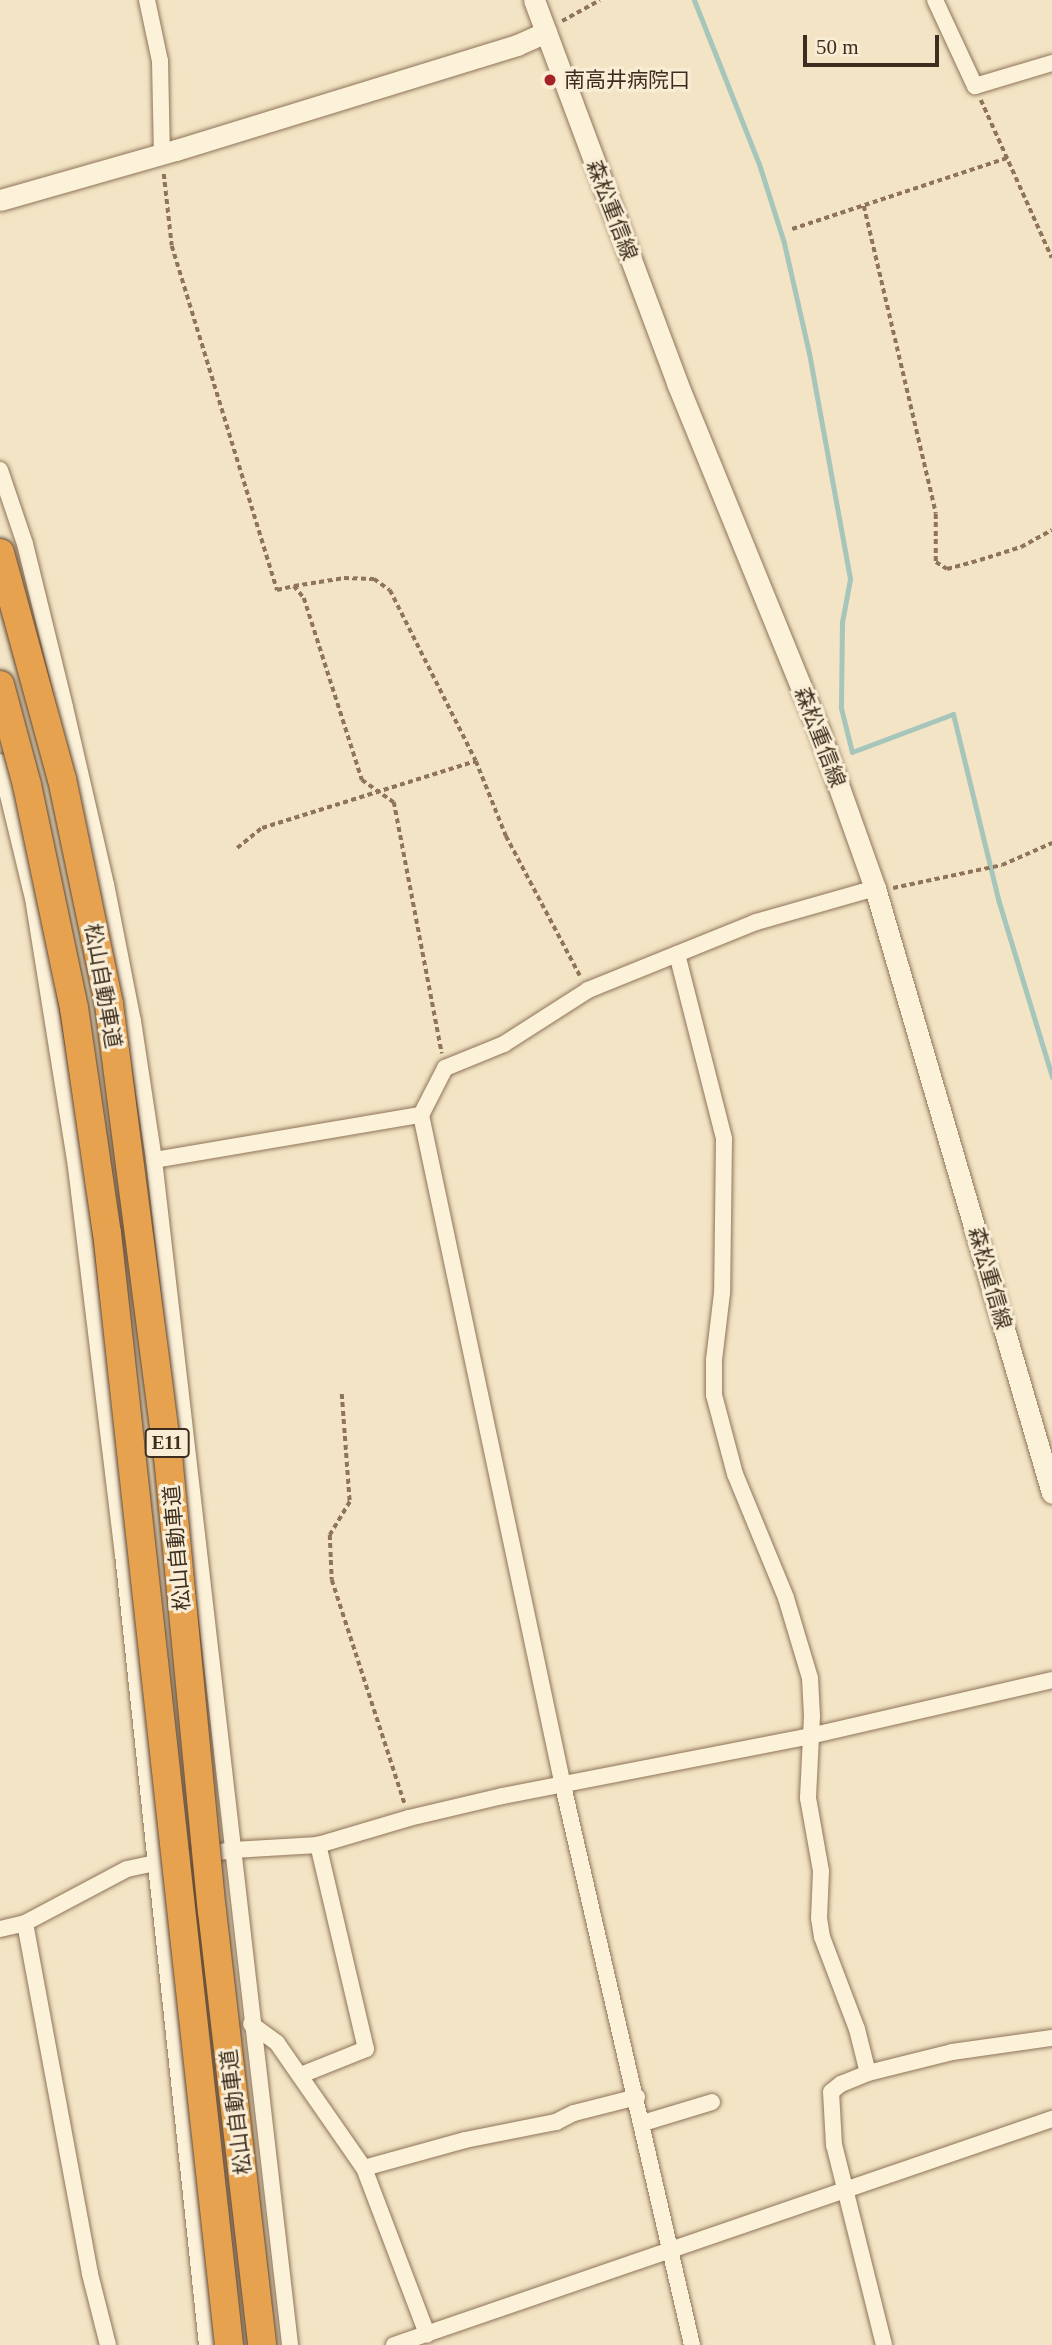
<!DOCTYPE html>
<meta charset="utf-8">
<style>
body{margin:0}
#map{position:relative;width:1052px;height:2345px;overflow:hidden;background:#f2e4c4;font-family:"Times New Roman","Noto Sans JP",serif}
div>[style]{position:absolute}
.stream>*{height:5px;margin:-2.5px;padding:0 2.5px;transform-origin:2.5px;border-radius:2.5px;background:#a6c5bb}
.path>*{height:3.5px;margin-top:-1.75px;transform-origin:0;background:repeating-linear-gradient(90deg,#8f7459 0 5px,transparent 0 8.5px)}
.roads{filter:drop-shadow(0 0 2px #8f7459) drop-shadow(0 0 2px #8f7459)}
.street>*{height:16px;margin:-8px;padding:0 8px;transform-origin:8px;border-radius:8px;background:#fcf1d9}
.secondary>*{height:21px;margin:-10.5px;padding:0 10.5px;transform-origin:10.5px;border-radius:10.5px;background:#fcf1d9}
.bridges{filter:drop-shadow(0 0 2px #5c422d) drop-shadow(0 0 2px #5c422d)}
.highway-bridge>*{height:28px;margin:-14px;padding:0 14px;transform-origin:14px;border-radius:14px;background:#e7a24f}
.dots>*{width:19px;height:19px;translate:-50% -50%;box-sizing:border-box;border:4px solid #f9eed5;border-radius:50%}
span{translate:-50% -50%;white-space:nowrap;text-align:center;line-height:1.15;-webkit-text-stroke:6px #f9eed5;paint-order:stroke}
.shield-label span{padding:2px 5px;background:#f9eed5;border:2px solid;border-radius:5px;-webkit-text-stroke-width:0}
.shield-label{font-size:19px;color:#3d2d1e;font-weight:700}
.poi-label{font-size:21px;color:#3d2d1e}
.left{translate:0 -50%;text-align:left}
.street-label{font-size:21px;color:#3d2d1e}
.scale{position:absolute;left:803px;top:35px;width:136px;height:32px;box-sizing:border-box;border:4px solid #3d2d1e;border-top:0;padding-left:9px;font-size:21px;line-height:24px;white-space:nowrap;color:#3d2d1e;-webkit-text-stroke:5px #f9eed5;paint-order:stroke}
</style>
<div id="map">
<div class="stream">
<i style="left:694px;top:0;width:176px;rotate:68.4deg"></i>
<i style="left:759px;top:164px;width:83px;rotate:72.4deg"></i>
<i style="left:784px;top:243px;width:113px;rotate:77.2deg"></i>
<i style="left:809px;top:353px;width:230px;rotate:79.7deg"></i>
<i style="left:850px;top:579px;width:44px;rotate:100.5deg"></i>
<i style="left:842px;top:622px;width:86px;rotate:90.7deg"></i>
<i style="left:841px;top:708px;width:45px;rotate:76deg"></i>
<i style="left:852px;top:752px;width:108px;rotate:-20.6deg"></i>
<i style="left:953px;top:714px;width:190px;rotate:76.3deg"></i>
<i style="left:998px;top:899px;width:186px;rotate:73.1deg"></i>
</div>
<div class="path">
<i style="left:562px;top:21px;width:43px;rotate:-28.9deg"></i>
<i style="left:981px;top:100px;width:173px;rotate:65.8deg"></i>
<i style="left:164px;top:174px;width:72px;rotate:83.7deg"></i>
<i style="left:172px;top:246px;width:360px;rotate:73deg"></i>
<i style="left:277px;top:590px;width:17px;rotate:-13deg"></i>
<i style="left:294px;top:586px;width:16px;rotate:50deg"></i>
<i style="left:304px;top:598px;width:191px;rotate:72.3deg"></i>
<i style="left:362px;top:780px;width:39px;rotate:35deg"></i>
<i style="left:394px;top:802px;width:256px;rotate:79.2deg"></i>
<i style="left:864px;top:206px;width:316px;rotate:76.8deg"></i>
<i style="left:936px;top:514px;width:48px;rotate:90deg"></i>
<i style="left:936px;top:562px;width:13px;rotate:32deg"></i>
<i style="left:947px;top:569px;width:34px;rotate:-15deg"></i>
<i style="left:980px;top:560px;width:43px;rotate:-17.6deg"></i>
<i style="left:1021px;top:547px;width:35px;rotate:-29deg"></i>
<i style="left:792px;top:229px;width:226px;rotate:-18.3deg"></i>
<i style="left:294px;top:586px;width:51px;rotate:-9.1deg"></i>
<i style="left:344px;top:578px;width:30px;rotate:2deg"></i>
<i style="left:374px;top:579px;width:19px;rotate:35deg"></i>
<i style="left:390px;top:590px;width:191px;rotate:63.3deg"></i>
<i style="left:476px;top:761px;width:81px;rotate:68.2deg"></i>
<i style="left:506px;top:836px;width:158px;rotate:62.1deg"></i>
<i style="left:237px;top:848px;width:32px;rotate:-39deg"></i>
<i style="left:262px;top:828px;width:224px;rotate:-17.4deg"></i>
<i style="left:893px;top:888px;width:111px;rotate:-11.9deg"></i>
<i style="left:1002px;top:865px;width:55px;rotate:-23.7deg"></i>
<i style="left:342px;top:1394px;width:108px;rotate:85.8deg"></i>
<i style="left:350px;top:1502px;width:39px;rotate:121deg"></i>
<i style="left:330px;top:1535px;width:45px;rotate:87.5deg"></i>
<i style="left:332px;top:1580px;width:237px;rotate:72deg"></i>
</div>
<div class="roads">
<div class="street">
<i style="left:147px;top:0;width:62px;rotate:78deg"></i>
<i style="left:160px;top:61px;width:93px;rotate:88.8deg"></i>
<i style="left:935px;top:0;width:95px;rotate:65.1deg"></i>
<i style="left:975px;top:86px;width:80px;rotate:-16.6deg"></i>
<i style="left:0;top:470px;width:78px;rotate:71.3deg"></i>
<i style="left:25px;top:544px;width:168px;rotate:76.2deg"></i>
<i style="left:65px;top:707px;width:182px;rotate:77deg"></i>
<i style="left:106px;top:884px;width:140px;rotate:78.9deg"></i>
<i style="left:133px;top:1021px;width:141px;rotate:81.4deg"></i>
<i style="left:154px;top:1160px;width:1193px;rotate:83.45deg"></i>
<i style="left:0;top:762px;width:140px;rotate:76.4deg"></i>
<i style="left:33px;top:898px;width:272px;rotate:80.9deg"></i>
<i style="left:76px;top:1167px;width:390px;rotate:83.1deg"></i>
<i style="left:123px;top:1554px;width:795px;rotate:83.94deg"></i>
<i style="left:677px;top:954px;width:191px;rotate:75.7deg"></i>
<i style="left:724px;top:1139px;width:154px;rotate:90.7deg"></i>
<i style="left:722px;top:1293px;width:67px;rotate:96.8deg"></i>
<i style="left:714px;top:1360px;width:35px;rotate:90deg"></i>
<i style="left:714px;top:1395px;width:82px;rotate:75.1deg"></i>
<i style="left:735px;top:1474px;width:134px;rotate:67.6deg"></i>
<i style="left:786px;top:1598px;width:84px;rotate:73.3deg"></i>
<i style="left:810px;top:1678px;width:38px;rotate:87deg"></i>
<i style="left:812px;top:1716px;width:82px;rotate:92.8deg"></i>
<i style="left:808px;top:1798px;width:74px;rotate:79.9deg"></i>
<i style="left:821px;top:1871px;width:47px;rotate:92.4deg"></i>
<i style="left:819px;top:1918px;width:19px;rotate:81deg"></i>
<i style="left:822px;top:1937px;width:98px;rotate:69.2deg"></i>
<i style="left:857px;top:2029px;width:45px;rotate:76deg"></i>
<i style="left:154px;top:1160px;width:271px;rotate:-9.6deg"></i>
<i style="left:25px;top:1923px;width:357px;rotate:79.5deg"></i>
<i style="left:90px;top:2274px;width:73px;rotate:75.8deg"></i>
<i style="left:0;top:1929px;width:26px;rotate:-13deg"></i>
<i style="left:25px;top:1923px;width:115px;rotate:-27.9deg"></i>
<i style="left:127px;top:1869px;width:29px;rotate:-12deg"></i>
<i style="left:155px;top:1863px;width:79px;rotate:-9.5deg"></i>
<i style="left:233px;top:1850px;width:85px;rotate:-3.4deg"></i>
<i style="left:318px;top:1845px;width:95px;rotate:-16.5deg"></i>
<i style="left:409px;top:1818px;width:96px;rotate:-13.3deg"></i>
<i style="left:502px;top:1796px;width:314px;rotate:-11deg"></i>
<i style="left:810px;top:1736px;width:248px;rotate:-13deg"></i>
<i style="left:251px;top:2024px;width:32px;rotate:36deg"></i>
<i style="left:277px;top:2043px;width:152px;rotate:55.2deg"></i>
<i style="left:364px;top:2168px;width:178px;rotate:69.2deg"></i>
<i style="left:301px;top:2075px;width:70px;rotate:-21.8deg"></i>
<i style="left:366px;top:2049px;width:210px;rotate:-103.2deg"></i>
<i style="left:643px;top:2123px;width:72px;rotate:-16.9deg"></i>
<i style="left:364px;top:2168px;width:105px;rotate:-15.5deg"></i>
<i style="left:465px;top:2140px;width:93px;rotate:-11.2deg"></i>
<i style="left:556px;top:2122px;width:20px;rotate:-27deg"></i>
<i style="left:574px;top:2113px;width:65px;rotate:-14.3deg"></i>
<i style="left:394px;top:2345px;width:696px;rotate:-18.96deg"></i>
<i style="left:692px;top:2345px;width:574px;rotate:-102.99deg"></i>
<i style="left:563px;top:1786px;width:686px;rotate:-101.95deg"></i>
<i style="left:421px;top:1115px;width:53px;rotate:-62.9deg"></i>
<i style="left:445px;top:1068px;width:64px;rotate:-22.1deg"></i>
<i style="left:504px;top:1044px;width:100px;rotate:-32.7deg"></i>
<i style="left:588px;top:990px;width:181px;rotate:-22deg"></i>
<i style="left:756px;top:922px;width:124px;rotate:-15.9deg"></i>
<i style="left:884px;top:2345px;width:206px;rotate:-104deg"></i>
<i style="left:834px;top:2145px;width:53px;rotate:-93.2deg"></i>
<i style="left:831px;top:2092px;width:13px;rotate:-39deg"></i>
<i style="left:841px;top:2084px;width:29px;rotate:-22deg"></i>
<i style="left:868px;top:2073px;width:87px;rotate:-14deg"></i>
<i style="left:952px;top:2052px;width:101px;rotate:-8deg"></i>
</div>
<div class="secondary">
<i style="left:534px;top:0;width:409px;rotate:69.5deg"></i>
<i style="left:677px;top:383px;width:376px;rotate:67.8deg"></i>
<i style="left:819px;top:731px;width:167px;rotate:70.4deg"></i>
<i style="left:875px;top:888px;width:630px;rotate:73.69deg"></i>
<i style="left:0;top:200px;width:183px;rotate:-15.9deg"></i>
<i style="left:176px;top:150px;width:357px;rotate:-17.1deg"></i>
<i style="left:517px;top:45px;width:32px;rotate:-24deg"></i>
</div>
</div>
<div class="bridges">
<div class="highway-bridge">
<i style="left:0;top:553px;width:234px;rotate:74.7deg"></i>
<i style="left:62px;top:779px;width:230px;rotate:78.2deg"></i>
<i style="left:109px;top:1004px;width:456px;rotate:82.6deg"></i>
<i style="left:168px;top:1456px;width:457px;rotate:84.5deg"></i>
<i style="left:212px;top:1911px;width:437px;rotate:83.4deg"></i>
<i style="left:0;top:685px;width:104px;rotate:74.9deg"></i>
<i style="left:27px;top:785px;width:228px;rotate:78.1deg"></i>
<i style="left:74px;top:1008px;width:227px;rotate:81.7deg"></i>
<i style="left:107px;top:1233px;width:1119px;rotate:83.74deg"></i>
</div>
</div>
<div class="dots">
<i style="left:550px;top:80px;background:#a32326"></i>
</div>
<div class="shield-label">
<span style="left:167px;top:1443px">E11</span>
</div>
<div class="poi-label">
<span class="left" style="left:564px;top:80px">南高井病院口</span>
</div>
<div class="street-label">
<span style="left:612px;top:210px;rotate:69deg">森松重信線</span>
<span style="left:820px;top:737px;rotate:69deg">森松重信線</span>
<span style="left:103px;top:986px;rotate:80deg">松山自動車道</span>
<span style="left:990px;top:1278px;rotate:74deg">森松重信線</span>
<span style="left:177px;top:1548px;rotate:-95deg">松山自動車道</span>
<span style="left:236px;top:2112px;rotate:-97deg">松山自動車道</span>
</div>
<div class="scale">50 m</div>
</div>
